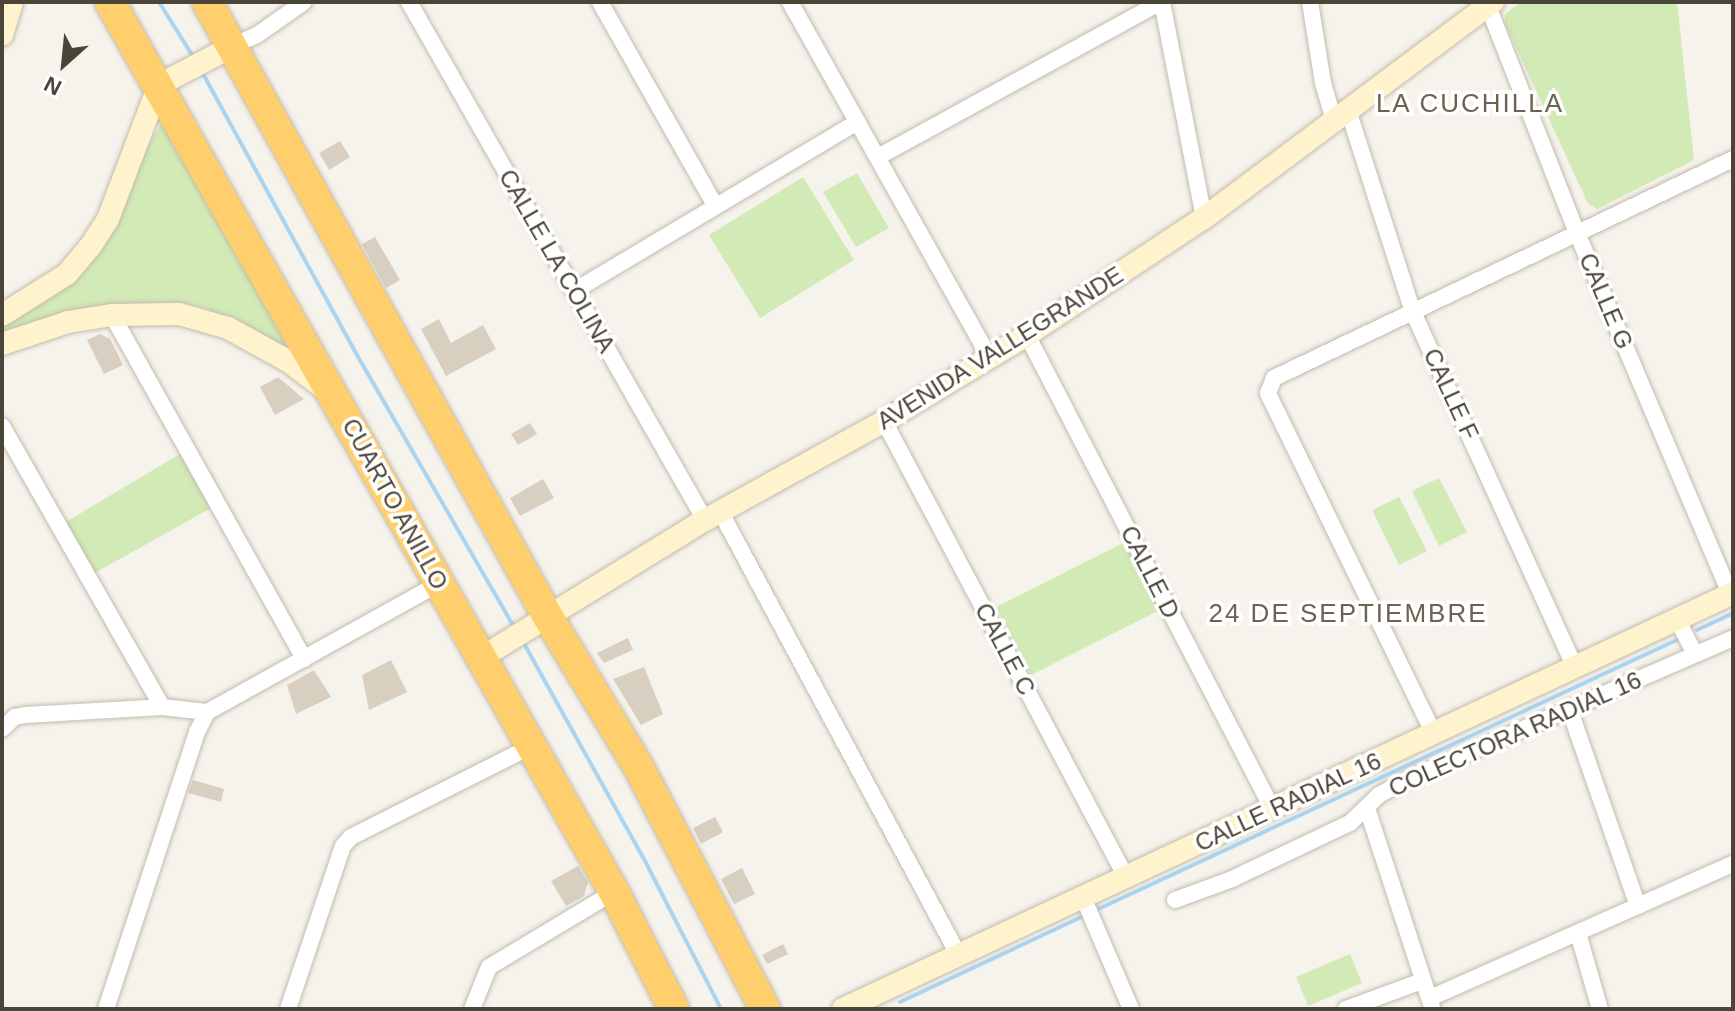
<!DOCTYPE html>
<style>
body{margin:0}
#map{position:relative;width:1735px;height:1011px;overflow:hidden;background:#f6f3ec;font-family:Arial,sans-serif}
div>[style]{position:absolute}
.green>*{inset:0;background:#d2eab5}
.stream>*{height:4px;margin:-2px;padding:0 2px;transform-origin:2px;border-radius:2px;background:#a9d4f2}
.building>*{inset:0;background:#d8cfc1}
.roads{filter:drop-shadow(0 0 2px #c2bbae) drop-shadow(0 0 2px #c2bbae)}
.street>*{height:16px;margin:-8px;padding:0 8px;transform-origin:8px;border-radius:8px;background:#fff}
.secondary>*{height:22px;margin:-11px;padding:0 11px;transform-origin:11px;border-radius:11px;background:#fff3cd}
.highway>*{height:30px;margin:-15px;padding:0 15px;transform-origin:15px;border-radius:15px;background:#ffcf6e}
span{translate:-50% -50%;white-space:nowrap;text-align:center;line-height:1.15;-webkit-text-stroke:7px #fff;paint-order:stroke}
.street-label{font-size:24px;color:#4b4439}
.neighbourhood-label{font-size:26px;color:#6e6250;letter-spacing:2px}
.frame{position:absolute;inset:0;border:4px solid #4b4439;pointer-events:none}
.north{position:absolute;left:24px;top:24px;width:80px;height:80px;-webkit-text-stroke:6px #fff;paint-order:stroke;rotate:207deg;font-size:22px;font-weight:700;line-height:32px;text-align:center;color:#4b4439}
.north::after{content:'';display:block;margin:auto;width:28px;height:36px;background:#4b4439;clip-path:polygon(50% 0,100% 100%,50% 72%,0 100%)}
</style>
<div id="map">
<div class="green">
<i style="clip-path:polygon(1521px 2px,1677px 2px,1694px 160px,1597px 209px,1588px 204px,1505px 23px,1505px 14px)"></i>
<i style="clip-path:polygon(165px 117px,296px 356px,256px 330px,205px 308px,176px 302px,114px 304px,2px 339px,2px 325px,67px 287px,88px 268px,121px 216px,146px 149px)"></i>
<i style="clip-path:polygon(857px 173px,889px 228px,856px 247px,823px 192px)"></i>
<i style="clip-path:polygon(803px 177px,854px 260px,760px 318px,709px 235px)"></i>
<i style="clip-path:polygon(180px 454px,211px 508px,93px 574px,64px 523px)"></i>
<i style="clip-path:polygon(1439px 478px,1467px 532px,1439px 546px,1412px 491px)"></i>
<i style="clip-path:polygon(1399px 497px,1427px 551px,1399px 565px,1372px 510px)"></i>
<i style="clip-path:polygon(1127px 541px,1162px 609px,1031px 675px,996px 607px)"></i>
<i style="clip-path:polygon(1350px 954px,1362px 983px,1308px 1006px,1296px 977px)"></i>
</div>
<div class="stream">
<i style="left:159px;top:2px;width:66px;rotate:58deg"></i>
<i style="left:202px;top:72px;width:331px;rotate:61.3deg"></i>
<i style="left:361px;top:362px;width:308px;rotate:60deg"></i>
<i style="left:1697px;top:630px;width:40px;rotate:-25deg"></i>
<i style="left:522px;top:640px;width:255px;rotate:60.9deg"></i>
<i style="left:646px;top:863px;width:164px;rotate:62.8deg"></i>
<i style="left:1094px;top:911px;width:645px;rotate:-24.94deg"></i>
<i style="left:900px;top:1002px;width:205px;rotate:-25.1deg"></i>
</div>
<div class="building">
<i style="clip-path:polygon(340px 141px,350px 157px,329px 170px,319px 153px)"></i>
<i style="clip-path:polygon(375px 237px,400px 280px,386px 288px,362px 244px)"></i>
<i style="clip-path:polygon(439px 319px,451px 343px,483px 325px,496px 349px,446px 376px,421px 329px)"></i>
<i style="clip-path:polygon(100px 334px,110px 339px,123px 365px,104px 374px,87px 340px)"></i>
<i style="clip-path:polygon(278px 377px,304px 399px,275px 415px,260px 387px)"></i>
<i style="clip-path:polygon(530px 423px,537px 434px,518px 445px,511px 434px)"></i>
<i style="clip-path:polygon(543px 479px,554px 498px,520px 516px,510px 498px)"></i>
<i style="clip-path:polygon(628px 638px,633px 650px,604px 663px,597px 653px)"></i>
<i style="clip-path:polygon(391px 660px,407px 692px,369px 710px,362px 675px)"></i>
<i style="clip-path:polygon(644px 667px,663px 714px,641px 725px,613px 679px)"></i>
<i style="clip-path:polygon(314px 670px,331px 697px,296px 714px,287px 685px)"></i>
<i style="clip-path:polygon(193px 780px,224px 789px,221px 802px,188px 793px)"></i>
<i style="clip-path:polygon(715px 817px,723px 832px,701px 844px,693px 828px)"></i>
<i style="clip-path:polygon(578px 866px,588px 882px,584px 896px,566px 906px,551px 881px)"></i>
<i style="clip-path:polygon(742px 868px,755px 894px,734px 904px,721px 879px)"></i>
<i style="clip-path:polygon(783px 944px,788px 954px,767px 964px,762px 955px)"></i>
</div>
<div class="roads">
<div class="street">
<i style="left:409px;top:2px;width:597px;rotate:60.26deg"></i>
<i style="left:600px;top:2px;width:233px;rotate:60.5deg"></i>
<i style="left:790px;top:2px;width:407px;rotate:60.7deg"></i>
<i style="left:1162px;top:2px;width:220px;rotate:79deg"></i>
<i style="left:1310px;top:2px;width:82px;rotate:80.9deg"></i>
<i style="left:1323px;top:83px;width:43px;rotate:73.7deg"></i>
<i style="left:1488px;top:6px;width:244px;rotate:68.6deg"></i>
<i style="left:1577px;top:233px;width:392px;rotate:67deg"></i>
<i style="left:233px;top:46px;width:26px;rotate:-25deg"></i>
<i style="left:257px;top:35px;width:57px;rotate:-35.1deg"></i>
<i style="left:1349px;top:113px;width:209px;rotate:72.2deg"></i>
<i style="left:1413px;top:312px;width:390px;rotate:65.5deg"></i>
<i style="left:878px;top:157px;width:323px;rotate:-28.7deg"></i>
<i style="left:574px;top:291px;width:330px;rotate:-30.8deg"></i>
<i style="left:112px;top:315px;width:394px;rotate:60.8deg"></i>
<i style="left:1027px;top:335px;width:535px;rotate:62.62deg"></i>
<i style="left:884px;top:421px;width:516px;rotate:62.05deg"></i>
<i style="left:2px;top:426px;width:323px;rotate:60.3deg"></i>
<i style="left:720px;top:511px;width:503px;rotate:61.75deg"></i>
<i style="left:1678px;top:621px;width:37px;rotate:63deg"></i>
<i style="left:1569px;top:708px;width:210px;rotate:70.8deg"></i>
<i style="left:2px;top:729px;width:18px;rotate:-43deg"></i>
<i style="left:15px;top:717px;width:10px;rotate:-11deg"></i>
<i style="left:25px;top:715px;width:137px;rotate:-3.3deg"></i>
<i style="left:162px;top:707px;width:45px;rotate:6.3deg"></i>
<i style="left:1434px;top:734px;width:379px;rotate:-116deg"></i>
<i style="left:1268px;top:393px;width:16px;rotate:-68deg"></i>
<i style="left:1274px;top:378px;width:509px;rotate:-25.51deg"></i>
<i style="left:1367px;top:808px;width:209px;rotate:71.9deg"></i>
<i style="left:1083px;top:897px;width:122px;rotate:66.8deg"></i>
<i style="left:1175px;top:900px;width:61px;rotate:-20.2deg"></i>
<i style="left:1232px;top:879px;width:131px;rotate:-25.4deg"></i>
<i style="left:1350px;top:823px;width:40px;rotate:-44deg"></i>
<i style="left:1379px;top:795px;width:35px;rotate:-29deg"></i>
<i style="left:1410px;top:778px;width:352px;rotate:-23.4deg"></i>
<i style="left:1578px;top:933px;width:79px;rotate:73.9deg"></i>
<i style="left:1430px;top:998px;width:331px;rotate:-23.9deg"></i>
<i style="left:106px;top:1009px;width:292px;rotate:-71.8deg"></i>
<i style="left:197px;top:732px;width:22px;rotate:-63deg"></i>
<i style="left:207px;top:712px;width:266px;rotate:-29deg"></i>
<i style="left:288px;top:1009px;width:172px;rotate:-71.4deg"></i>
<i style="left:343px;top:846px;width:12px;rotate:-48deg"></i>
<i style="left:351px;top:837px;width:203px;rotate:-26.7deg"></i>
<i style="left:472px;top:1009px;width:45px;rotate:-68deg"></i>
<i style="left:489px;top:967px;width:146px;rotate:-31deg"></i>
<i style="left:1346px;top:1009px;width:81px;rotate:-20.2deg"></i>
</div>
<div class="secondary">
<i style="left:2px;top:35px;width:34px;rotate:-73deg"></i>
<i style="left:2px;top:315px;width:77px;rotate:-32.2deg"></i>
<i style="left:67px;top:274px;width:35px;rotate:-50deg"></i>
<i style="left:90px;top:247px;width:33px;rotate:-57deg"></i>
<i style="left:108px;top:219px;width:143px;rotate:-69.2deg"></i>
<i style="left:159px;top:85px;width:84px;rotate:-27.8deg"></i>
<i style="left:2px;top:344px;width:70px;rotate:-18.4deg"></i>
<i style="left:68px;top:322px;width:45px;rotate:-9deg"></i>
<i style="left:112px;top:315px;width:67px;rotate:-0.9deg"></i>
<i style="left:179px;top:314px;width:51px;rotate:15.9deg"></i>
<i style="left:228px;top:328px;width:68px;rotate:28.8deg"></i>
<i style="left:288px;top:361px;width:46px;rotate:37.1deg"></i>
<i style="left:482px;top:657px;width:262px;rotate:-31.6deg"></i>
<i style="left:705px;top:520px;width:205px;rotate:-28.9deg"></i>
<i style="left:884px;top:421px;width:167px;rotate:-31deg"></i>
<i style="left:1027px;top:335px;width:212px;rotate:-33.5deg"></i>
<i style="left:1204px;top:218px;width:361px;rotate:-36.8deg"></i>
<i style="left:843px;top:1009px;width:982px;rotate:-25.05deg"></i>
</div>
<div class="highway">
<i style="left:110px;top:2px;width:1023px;rotate:60.48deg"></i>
<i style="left:614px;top:892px;width:131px;rotate:62.9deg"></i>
<i style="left:207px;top:2px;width:703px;rotate:60.99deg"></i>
<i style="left:548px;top:617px;width:176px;rotate:58.9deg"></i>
<i style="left:639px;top:768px;width:272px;rotate:62.4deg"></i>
</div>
</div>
<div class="street-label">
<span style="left:557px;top:261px;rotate:60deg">CALLE LA COLINA</span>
<span style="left:1606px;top:301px;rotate:67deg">CALLE G</span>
<span style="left:1000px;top:348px;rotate:-32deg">AVENIDA VALLEGRANDE</span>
<span style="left:1451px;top:394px;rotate:65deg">CALLE F</span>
<span style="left:395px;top:504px;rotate:61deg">CUARTO ANILLO</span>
<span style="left:1150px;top:572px;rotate:63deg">CALLE D</span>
<span style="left:1005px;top:649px;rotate:62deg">CALLE C</span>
<span style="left:1515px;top:734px;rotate:-24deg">COLECTORA RADIAL 16</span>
<span style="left:1288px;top:802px;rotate:-25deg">CALLE RADIAL 16</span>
</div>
<div class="neighbourhood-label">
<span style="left:1470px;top:104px">LA CUCHILLA</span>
<span style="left:1348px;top:614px">24 DE SEPTIEMBRE</span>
</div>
<div class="frame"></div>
<div class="north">N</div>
</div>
